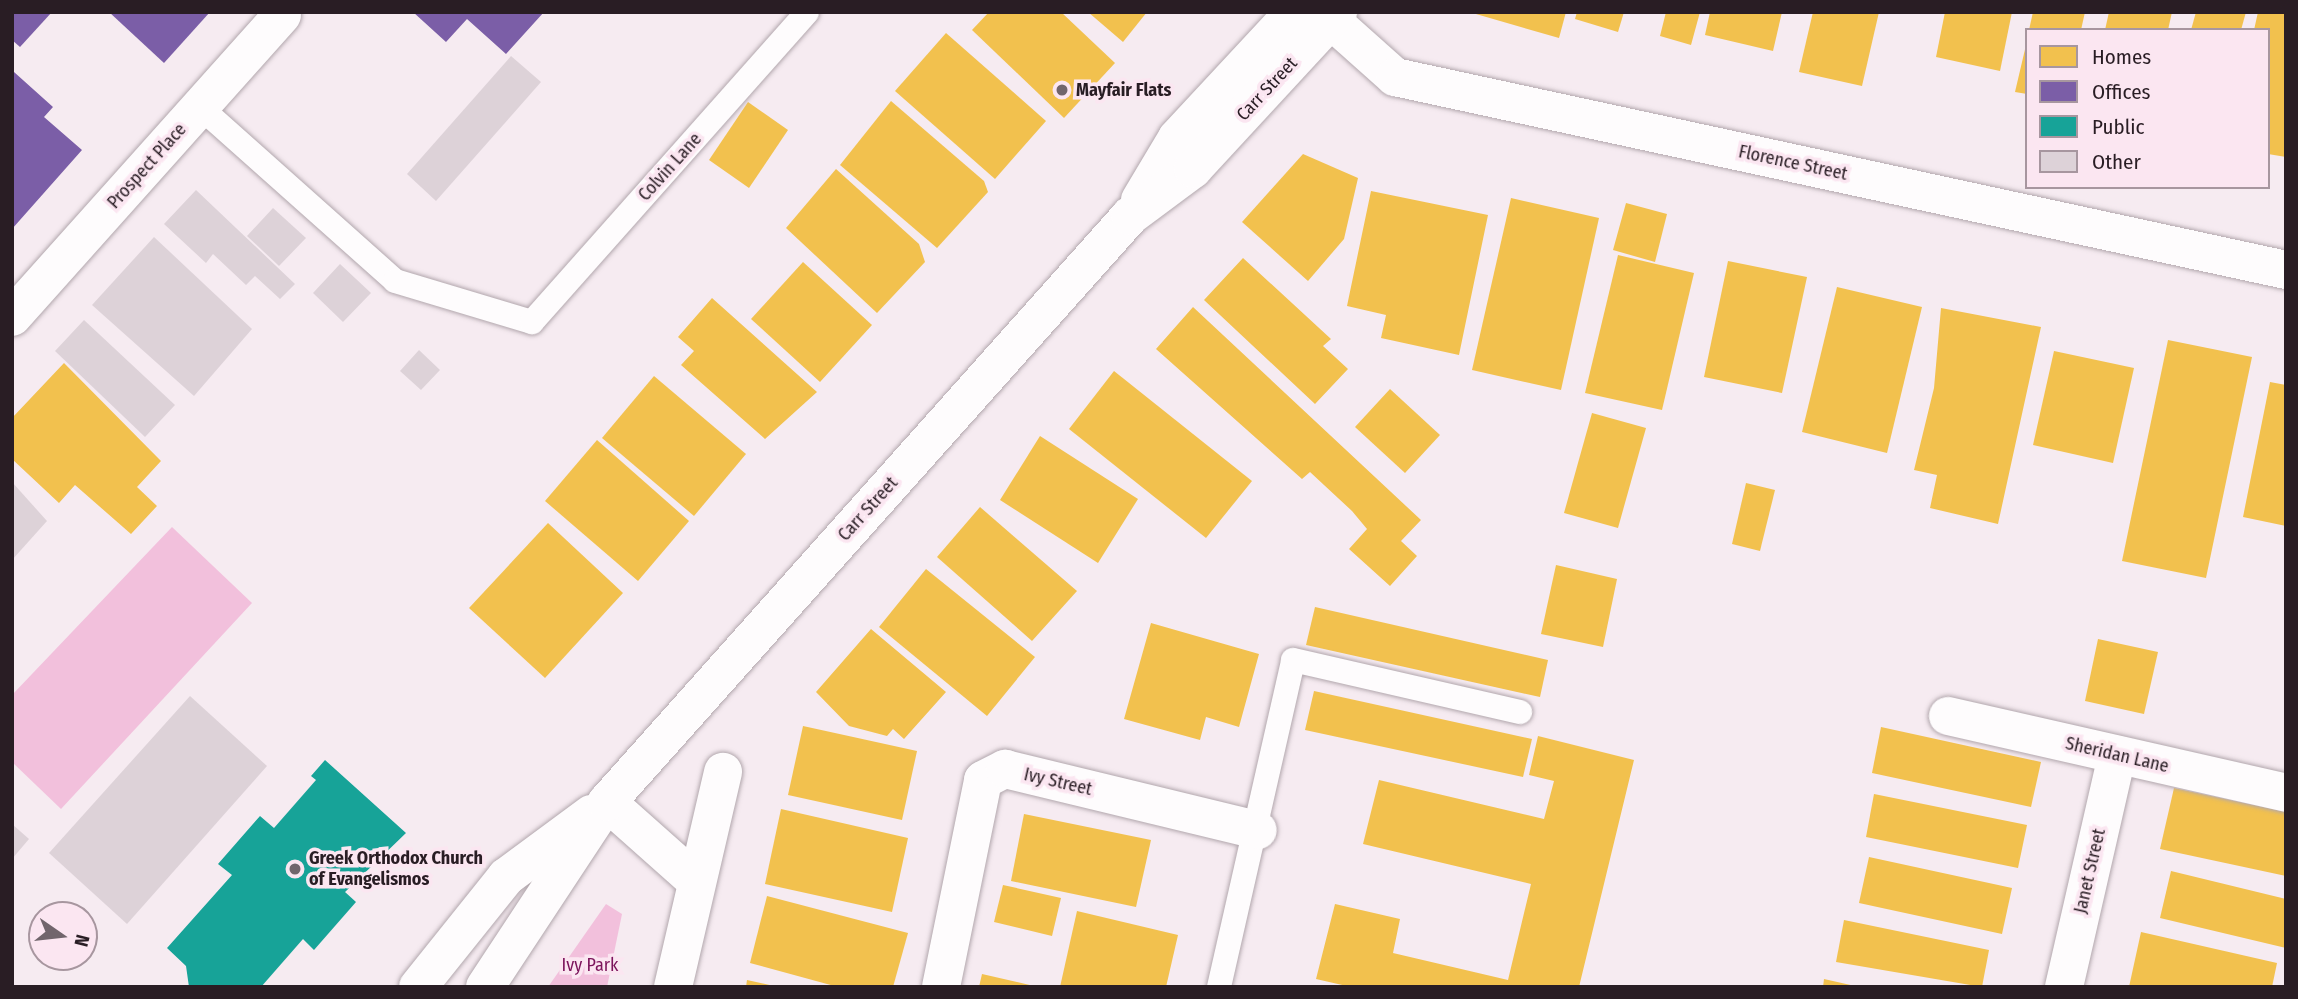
<!DOCTYPE html>
<style>
body{margin:0}
#map{position:relative;width:2298px;height:999px;overflow:hidden;background:#f6ebf1;font-family:"Fira Sans Condensed",sans-serif}
div>[style]{position:absolute}
.green>*{inset:0;background:#f2c0dc}
.homes>*{inset:0;background:#f2c14e}
.offices>*{inset:0;background:#7b5ea7}
.public>*{inset:0;background:#17a398}
.building>*{inset:0;background:#ddd2d8}
.roads{filter:drop-shadow(0 0 2px #b2a7ad) drop-shadow(0 0 2px #b2a7ad)}
.lane>*{height:24px;margin:-12px;padding:0 12px;transform-origin:12px;border-radius:12px;background:#fefcfd}
.street>*{height:38px;margin:-19px;padding:0 19px;transform-origin:19px;border-radius:19px;background:#fefcfd}
.secondary>*{height:38px;margin:-19px;padding:0 19px;transform-origin:19px;border-radius:19px;background:#fefcfd}
.dots>*{width:19px;height:19px;translate:-50% -50%;box-sizing:border-box;border:4px solid #fbe6f1;border-radius:50%}
span{translate:-50% -50%;white-space:nowrap;text-align:center;line-height:1.15;-webkit-text-stroke:7px #fbe6f1;paint-order:stroke}
.street-label{font-size:18px;color:#291d24}
.poi-label{font-size:18px;color:#291d24;font-weight:700}
.left{translate:0 -50%;text-align:left}
.park-label{font-size:18px;color:#7c145b}
.frame{position:absolute;inset:0;border:14px solid #291d24;pointer-events:none}
.legend{position:absolute;left:2025px;top:28px;width:245px;height:161px;box-sizing:border-box;background:#fbe6f1;border:2px solid #a7969f;margin:0;padding:9px 12px;list-style:none;font-size:21px;color:#291d24}
.legend li{display:flex;align-items:center;gap:14px;height:35px}
.legend b{width:35px;border:2px solid #a7969f}
.north{position:absolute;left:28px;top:901px;width:70px;height:70px;box-sizing:border-box;background:#fbe6f1;border:2px solid #a7969f;border-radius:50%;rotate:104deg;font-size:19px;font-weight:700;line-height:28px;text-align:center;color:#291d24}
.north::after{content:'';display:block;margin:auto;width:24px;height:32px;background:#71656c;clip-path:polygon(50% 0,100% 100%,50% 72%,0 100%)}
</style>
<div id="map">
<div class="green">
<i style="clip-path:polygon(172px 527px,252px 603px,61px 809px,12px 762px,12px 695px)"></i>
<i style="clip-path:polygon(606px 904px,622px 914px,607px 987px,548px 987px)"></i>
</div>
<div class="homes">
<i style="clip-path:polygon(989px 12px,1061px 12px,1115px 63px,1064px 118px,972px 30px)"></i>
<i style="clip-path:polygon(1088px 12px,1147px 12px,1123px 42px)"></i>
<i style="clip-path:polygon(1469px 12px,1566px 12px,1559px 38px)"></i>
<i style="clip-path:polygon(1577px 12px,1624px 12px,1618px 32px,1575px 19px)"></i>
<i style="clip-path:polygon(1666px 12px,1700px 12px,1691px 45px,1660px 36px)"></i>
<i style="clip-path:polygon(1710px 12px,1782px 12px,1773px 51px,1705px 35px)"></i>
<i style="clip-path:polygon(1813px 12px,1879px 12px,1862px 86px,1799px 72px)"></i>
<i style="clip-path:polygon(1945px 12px,2012px 12px,2000px 71px,1936px 57px)"></i>
<i style="clip-path:polygon(2033px 12px,2085px 12px,2081px 30px,2029px 30px)"></i>
<i style="clip-path:polygon(2109px 12px,2172px 12px,2168px 30px,2105px 30px)"></i>
<i style="clip-path:polygon(2196px 12px,2246px 12px,2241px 30px,2191px 30px)"></i>
<i style="clip-path:polygon(2258px 12px,2286px 12px,2286px 157px,2268px 154px,2268px 30px,2254px 30px)"></i>
<i style="clip-path:polygon(946px 33px,1046px 121px,995px 179px,895px 91px)"></i>
<i style="clip-path:polygon(2026px 45px,2027px 45px,2027px 94px,2015px 92px)"></i>
<i style="clip-path:polygon(891px 101px,984px 181px,988px 192px,937px 248px,840px 165px)"></i>
<i style="clip-path:polygon(748px 102px,788px 130px,749px 188px,709px 160px)"></i>
<i style="clip-path:polygon(1303px 154px,1358px 178px,1344px 239px,1308px 281px,1242px 222px)"></i>
<i style="clip-path:polygon(836px 169px,919px 244px,925px 262px,877px 313px,786px 228px)"></i>
<i style="clip-path:polygon(1371px 191px,1488px 215px,1459px 355px,1381px 338px,1386px 315px,1347px 306px)"></i>
<i style="clip-path:polygon(1511px 198px,1599px 218px,1561px 390px,1472px 370px)"></i>
<i style="clip-path:polygon(1626px 203px,1667px 214px,1655px 262px,1613px 250px)"></i>
<i style="clip-path:polygon(1618px 255px,1694px 273px,1662px 410px,1585px 393px)"></i>
<i style="clip-path:polygon(1243px 258px,1331px 339px,1323px 346px,1348px 369px,1315px 404px,1204px 300px)"></i>
<i style="clip-path:polygon(1728px 261px,1807px 277px,1782px 393px,1704px 377px)"></i>
<i style="clip-path:polygon(803px 262px,872px 325px,820px 382px,751px 319px)"></i>
<i style="clip-path:polygon(1837px 287px,1922px 307px,1887px 453px,1802px 432px)"></i>
<i style="clip-path:polygon(712px 298px,817px 392px,765px 439px,681px 365px,694px 351px,678px 337px)"></i>
<i style="clip-path:polygon(1193px 307px,1421px 520px,1401px 541px,1417px 556px,1390px 586px,1349px 549px,1367px 529px,1352px 511px,1310px 472px,1302px 479px,1156px 349px)"></i>
<i style="clip-path:polygon(1941px 308px,2041px 327px,1998px 524px,1930px 508px,1937px 475px,1914px 470px,1934px 388px)"></i>
<i style="clip-path:polygon(2168px 340px,2252px 357px,2206px 578px,2122px 561px)"></i>
<i style="clip-path:polygon(2054px 351px,2134px 368px,2113px 463px,2033px 445px)"></i>
<i style="clip-path:polygon(64px 363px,161px 461px,137px 487px,157px 506px,131px 534px,75px 485px,59px 503px,12px 459px,12px 418px)"></i>
<i style="clip-path:polygon(1114px 371px,1252px 481px,1206px 538px,1069px 429px)"></i>
<i style="clip-path:polygon(654px 376px,746px 454px,694px 516px,602px 438px)"></i>
<i style="clip-path:polygon(2270px 382px,2286px 385px,2286px 526px,2243px 517px)"></i>
<i style="clip-path:polygon(1390px 389px,1440px 435px,1405px 473px,1355px 427px)"></i>
<i style="clip-path:polygon(1592px 413px,1646px 428px,1618px 528px,1564px 513px)"></i>
<i style="clip-path:polygon(1040px 436px,1138px 499px,1098px 563px,1000px 500px)"></i>
<i style="clip-path:polygon(597px 440px,689px 521px,638px 581px,545px 501px)"></i>
<i style="clip-path:polygon(1746px 483px,1775px 490px,1760px 551px,1732px 544px)"></i>
<i style="clip-path:polygon(980px 507px,1077px 591px,1032px 641px,937px 557px)"></i>
<i style="clip-path:polygon(548px 523px,623px 593px,545px 678px,469px 608px)"></i>
<i style="clip-path:polygon(1556px 565px,1617px 579px,1603px 647px,1541px 634px)"></i>
<i style="clip-path:polygon(926px 569px,1035px 657px,987px 716px,879px 627px)"></i>
<i style="clip-path:polygon(1315px 607px,1548px 660px,1540px 697px,1306px 645px)"></i>
<i style="clip-path:polygon(1151px 623px,1259px 654px,1239px 727px,1206px 717px,1200px 740px,1124px 719px)"></i>
<i style="clip-path:polygon(871px 629px,946px 692px,904px 739px,893px 729px,887px 736px,849px 726px,816px 692px)"></i>
<i style="clip-path:polygon(2098px 639px,2158px 652px,2144px 714px,2085px 701px)"></i>
<i style="clip-path:polygon(1314px 691px,1532px 739px,1523px 777px,1305px 730px)"></i>
<i style="clip-path:polygon(803px 726px,917px 751px,902px 820px,788px 795px)"></i>
<i style="clip-path:polygon(1881px 727px,2041px 762px,2031px 807px,1872px 773px)"></i>
<i style="clip-path:polygon(1538px 736px,1634px 760px,1579px 987px,1351px 987px,1316px 979px,1335px 904px,1400px 919px,1393px 953px,1508px 980px,1531px 884px,1363px 844px,1379px 780px,1544px 819px,1554px 781px,1529px 775px)"></i>
<i style="clip-path:polygon(2174px 788px,2286px 812px,2286px 876px,2160px 849px)"></i>
<i style="clip-path:polygon(1874px 794px,2027px 825px,2018px 868px,1866px 837px)"></i>
<i style="clip-path:polygon(781px 809px,908px 838px,892px 912px,765px 884px)"></i>
<i style="clip-path:polygon(1024px 814px,1151px 840px,1136px 907px,1011px 881px)"></i>
<i style="clip-path:polygon(1869px 857px,2012px 888px,2002px 934px,1859px 903px)"></i>
<i style="clip-path:polygon(2171px 871px,2286px 899px,2286px 948px,2160px 918px)"></i>
<i style="clip-path:polygon(1003px 885px,1061px 898px,1052px 936px,994px 922px)"></i>
<i style="clip-path:polygon(767px 896px,908px 933px,893px 987px,838px 987px,750px 963px)"></i>
<i style="clip-path:polygon(1077px 911px,1178px 935px,1166px 987px,1060px 987px)"></i>
<i style="clip-path:polygon(1844px 920px,1989px 950px,1982px 987px,1836px 962px)"></i>
<i style="clip-path:polygon(2141px 932px,2277px 963px,2272px 987px,2129px 987px)"></i>
<i style="clip-path:polygon(982px 974px,1034px 986px,1034px 987px,979px 987px)"></i>
<i style="clip-path:polygon(1824px 979px,1855px 986px,1855px 987px,1823px 987px)"></i>
<i style="clip-path:polygon(747px 980px,774px 986px,774px 987px,746px 987px)"></i>
</div>
<div class="offices">
<i style="clip-path:polygon(12px 12px,52px 12px,20px 47px,12px 40px)"></i>
<i style="clip-path:polygon(109px 12px,210px 12px,164px 63px)"></i>
<i style="clip-path:polygon(413px 12px,544px 12px,506px 54px,467px 19px,446px 42px)"></i>
<i style="clip-path:polygon(14px 72px,53px 107px,44px 117px,82px 150px,12px 229px)"></i>
</div>
<div class="public">
<i style="clip-path:polygon(325px 760px,406px 833px,345px 892px,356px 902px,314px 950px,303px 939px,261px 987px,189px 987px,186px 966px,167px 948px,232px 875px,218px 864px,260px 816px,274px 828px,316px 780px,311px 776px)"></i>
</div>
<div class="building">
<i style="clip-path:polygon(511px 56px,541px 82px,436px 201px,407px 174px)"></i>
<i style="clip-path:polygon(196px 190px,295px 284px,280px 299px,255px 276px,246px 285px,213px 254px,206px 263px,164px 224px)"></i>
<i style="clip-path:polygon(273px 208px,306px 238px,279px 266px,247px 236px)"></i>
<i style="clip-path:polygon(154px 237px,252px 329px,194px 396px,92px 305px)"></i>
<i style="clip-path:polygon(340px 264px,371px 293px,343px 322px,313px 293px)"></i>
<i style="clip-path:polygon(84px 320px,175px 405px,145px 437px,55px 351px)"></i>
<i style="clip-path:polygon(419px 350px,440px 370px,421px 390px,400px 371px)"></i>
<i style="clip-path:polygon(12px 482px,47px 521px,12px 560px)"></i>
<i style="clip-path:polygon(190px 696px,267px 766px,127px 924px,49px 853px)"></i>
<i style="clip-path:polygon(12px 824px,29px 839px,12px 859px)"></i>
</div>
<div class="roads">
<div class="lane">
<i style="left:200px;top:107px;width:261px;rotate:41.7deg"></i>
<i style="left:395px;top:281px;width:143px;rotate:16.7deg"></i>
<i style="left:532px;top:322px;width:414px;rotate:-48.4deg"></i>
<i style="left:1219px;top:987px;width:335px;rotate:-77.2deg"></i>
<i style="left:1293px;top:660px;width:233px;rotate:12.9deg"></i>
</div>
<div class="street">
<i style="left:1322px;top:12px;width:98px;rotate:41.7deg"></i>
<i style="left:1395px;top:77px;width:912px;rotate:12.22deg"></i>
<i style="left:12px;top:317px;width:405px;rotate:-48.2deg"></i>
<i style="left:1948px;top:716px;width:347px;rotate:12.8deg"></i>
<i style="left:607px;top:802px;width:120px;rotate:41.6deg"></i>
<i style="left:673px;top:987px;width:221px;rotate:-76.9deg"></i>
<i style="left:941px;top:987px;width:211px;rotate:-78.5deg"></i>
<i style="left:983px;top:780px;width:25px;rotate:-27deg"></i>
<i style="left:1005px;top:769px;width:260px;rotate:13.6deg"></i>
<i style="left:2064px;top:987px;width:238px;rotate:-77.1deg"></i>
</div>
<div class="secondary">
<i style="left:1140px;top:200px;width:72px;rotate:-59.2deg"></i>
<i style="left:1177px;top:138px;width:172px;rotate:-47.1deg"></i>
<i style="left:418px;top:987px;width:141px;rotate:-51.3deg"></i>
<i style="left:506px;top:877px;width:106px;rotate:-36.5deg"></i>
<i style="left:485px;top:987px;width:222px;rotate:-56.6deg"></i>
<i style="left:607px;top:802px;width:785px;rotate:-48.25deg"></i>
<i style="left:1130px;top:216px;width:79px;rotate:-36.7deg"></i>
<i style="left:1193px;top:169px;width:214px;rotate:-47.3deg"></i>
</div>
</div>
<div class="dots">
<i style="left:1062px;top:90px;background:#71656c"></i>
<i style="left:295px;top:869px;background:#71656c"></i>
</div>
<div class="street-label">
<span style="left:1267px;top:89px;rotate:-47deg">Carr Street</span>
<span style="left:1793px;top:163px;rotate:12deg">Florence Street</span>
<span style="left:147px;top:166px;rotate:-48deg">Prospect Place</span>
<span style="left:670px;top:167px;rotate:-48deg">Colvin Lane</span>
<span style="left:868px;top:509px;rotate:-48deg">Carr Street</span>
<span style="left:2117px;top:755px;rotate:13deg">Sheridan Lane</span>
<span style="left:1058px;top:782px;rotate:13deg">Ivy Street</span>
<span style="left:2090px;top:871px;rotate:-77deg">Janet Street</span>
</div>
<div class="poi-label">
<span class="left" style="left:1076px;top:90px">Mayfair Flats</span>
<span class="left" style="left:309px;top:869px">Greek Orthodox Church<br>of Evangelismos</span>
</div>
<div class="park-label">
<span style="left:590px;top:965px">Ivy Park</span>
</div>
<div class="frame"></div>
<ul class="legend">
<li><b style="height:19px;background:#f2c14e"></b>Homes</li>
<li><b style="height:19px;background:#7b5ea7"></b>Offices</li>
<li><b style="height:19px;background:#17a398"></b>Public</li>
<li><b style="height:19px;background:#ddd2d8"></b>Other</li>
</ul>
<div class="north">N</div>
</div>
